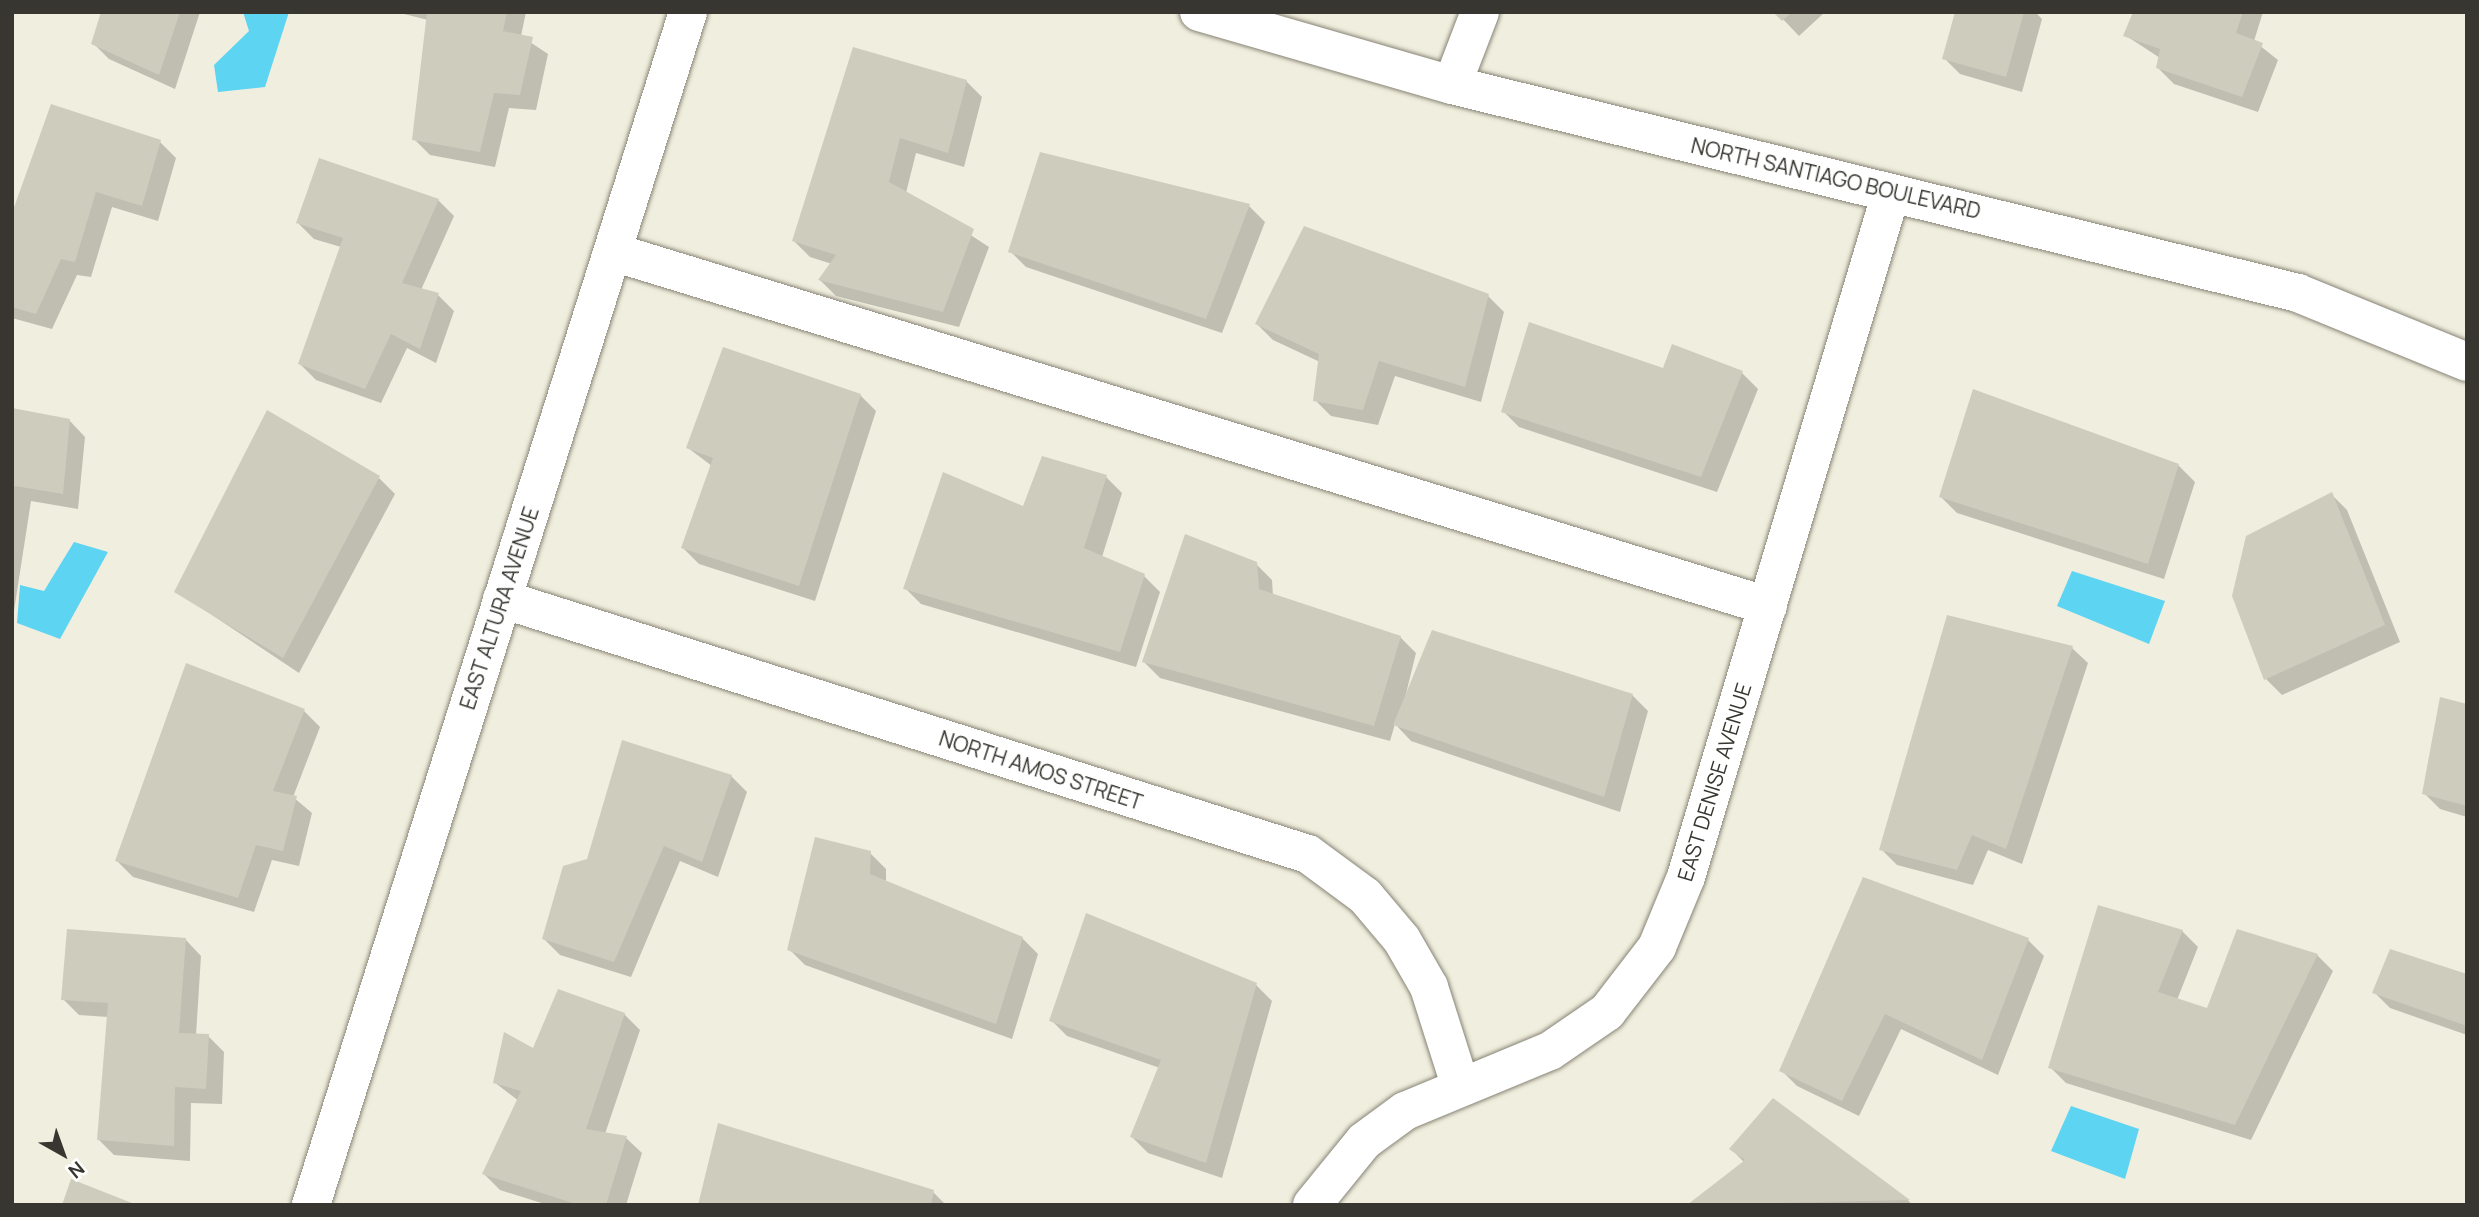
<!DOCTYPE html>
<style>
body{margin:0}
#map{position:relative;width:2479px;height:1217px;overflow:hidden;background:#f0eede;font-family:Manrope,sans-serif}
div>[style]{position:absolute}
.water>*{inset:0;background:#5dd4f2}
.shadow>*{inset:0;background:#0003}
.building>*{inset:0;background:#ceccbd}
.roads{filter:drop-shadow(0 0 2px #878476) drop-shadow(0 0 2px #878476)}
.minor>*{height:38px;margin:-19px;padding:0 19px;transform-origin:19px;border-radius:19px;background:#fff}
.major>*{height:38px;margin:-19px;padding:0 19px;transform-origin:19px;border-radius:19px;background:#fff}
span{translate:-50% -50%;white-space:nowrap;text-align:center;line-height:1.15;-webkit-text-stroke:7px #fff;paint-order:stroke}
.street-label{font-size:21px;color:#373630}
.frame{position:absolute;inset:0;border:14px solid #373630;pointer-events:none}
.north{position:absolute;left:28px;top:1119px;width:70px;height:70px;-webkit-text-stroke:5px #fff;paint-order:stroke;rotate:140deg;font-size:19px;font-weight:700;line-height:28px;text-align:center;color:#373630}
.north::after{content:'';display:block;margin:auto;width:24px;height:32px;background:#373630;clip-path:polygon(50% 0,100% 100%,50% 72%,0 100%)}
</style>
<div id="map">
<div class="water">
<i style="clip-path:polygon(243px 12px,289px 12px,265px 87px,218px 92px,214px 65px,249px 31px)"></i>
<i style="clip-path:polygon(74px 542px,108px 552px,60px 639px,17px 623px,20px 585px,44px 591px)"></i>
<i style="clip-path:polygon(2072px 571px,2165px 601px,2149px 644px,2057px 606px)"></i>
<i style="clip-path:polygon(2071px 1106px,2139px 1129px,2125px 1179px,2051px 1151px)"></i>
</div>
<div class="shadow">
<i style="clip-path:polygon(102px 12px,200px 12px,175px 89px,109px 59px,93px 43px)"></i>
<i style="clip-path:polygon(396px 12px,526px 12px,521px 36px,548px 54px,536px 110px,509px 108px,495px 167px,430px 155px,414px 139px,428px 20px)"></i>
<i style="clip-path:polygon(1776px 12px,1825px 12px,1799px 36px)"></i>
<i style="clip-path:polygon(1957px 12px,2035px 12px,2042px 19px,2022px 92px,1960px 74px,1944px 58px)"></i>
<i style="clip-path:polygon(2135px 12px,2263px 12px,2254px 41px,2278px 60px,2258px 112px,2174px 84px,2158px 68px,2160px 58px,2125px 35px)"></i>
<i style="clip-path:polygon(854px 49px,966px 81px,982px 97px,964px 167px,916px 153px,906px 193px,989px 247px,959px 327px,836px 296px,820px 280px,832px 264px,810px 257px,794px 241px)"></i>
<i style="clip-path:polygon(160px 142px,176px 158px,158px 221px,112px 207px,91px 277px,77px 275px,52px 329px,12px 318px,12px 218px)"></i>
<i style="clip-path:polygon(438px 200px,454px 216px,421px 290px,438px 295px,454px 311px,436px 363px,407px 348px,381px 403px,316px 380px,300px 364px,341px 247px,314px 239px,298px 223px)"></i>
<i style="clip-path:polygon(1249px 206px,1265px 222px,1222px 333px,1026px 267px,1010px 251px)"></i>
<i style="clip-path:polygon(1488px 296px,1504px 312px,1481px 402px,1395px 376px,1378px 425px,1331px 416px,1315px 400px,1320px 362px,1273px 340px,1257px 324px)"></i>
<i style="clip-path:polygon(1664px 370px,1742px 373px,1758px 389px,1717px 492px,1519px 427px,1503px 411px)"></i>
<i style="clip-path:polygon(1974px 391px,2179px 466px,2195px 482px,2164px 579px,1957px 513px,1941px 497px)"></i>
<i style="clip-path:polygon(860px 395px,876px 411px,815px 601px,699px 564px,683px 548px,712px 466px,688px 448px)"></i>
<i style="clip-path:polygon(12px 409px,69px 420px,85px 437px,78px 509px,31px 501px,12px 624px)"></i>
<i style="clip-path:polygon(1106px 477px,1122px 493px,1102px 557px,1144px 576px,1160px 592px,1136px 667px,921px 604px,905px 588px)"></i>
<i style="clip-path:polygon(379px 478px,395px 494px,299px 673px,176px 591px)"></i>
<i style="clip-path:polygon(2331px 494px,2347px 510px,2400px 642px,2282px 695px,2266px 679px)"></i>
<i style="clip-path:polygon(1256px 564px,1272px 580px,1273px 596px,1400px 637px,1416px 653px,1403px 706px,1632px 695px,1648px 711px,1620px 812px,1411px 741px,1395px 724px,1390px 741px,1160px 678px,1144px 662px)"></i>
<i style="clip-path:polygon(2072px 648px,2088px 663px,2022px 864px,1988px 850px,1973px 885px,1897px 865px,1881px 849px)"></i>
<i style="clip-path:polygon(2467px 706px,2467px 817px,2440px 809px,2424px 793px)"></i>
<i style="clip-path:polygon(304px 711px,320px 727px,293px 797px,312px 813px,299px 866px,272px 860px,254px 912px,133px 877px,117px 861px)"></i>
<i style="clip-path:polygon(731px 776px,747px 792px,718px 877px,680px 861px,631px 977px,560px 955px,544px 939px,589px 860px)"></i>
<i style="clip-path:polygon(870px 853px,886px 869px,886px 882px,1022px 938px,1038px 954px,1012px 1039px,805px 965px,789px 949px)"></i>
<i style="clip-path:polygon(1864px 879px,2028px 940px,2044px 956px,1998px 1075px,1901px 1029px,1859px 1116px,1797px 1086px,1781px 1070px)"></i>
<i style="clip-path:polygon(2182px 931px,2198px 947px,2177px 1000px,2208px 1011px,2317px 955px,2333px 971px,2251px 1140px,2066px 1083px,2050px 1067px)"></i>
<i style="clip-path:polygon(185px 939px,201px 956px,196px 1035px,208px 1036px,224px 1052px,222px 1104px,191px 1103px,190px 1161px,114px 1155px,98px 1139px,108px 1017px,79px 1015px,63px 999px)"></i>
<i style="clip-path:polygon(2467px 976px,2467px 1035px,2390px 1008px,2374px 992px)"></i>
<i style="clip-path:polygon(1256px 985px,1272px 1001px,1222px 1178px,1148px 1153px,1132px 1137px,1160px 1068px,1067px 1036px,1051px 1020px)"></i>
<i style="clip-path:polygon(624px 1014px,640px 1030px,605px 1134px,626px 1138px,642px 1153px,626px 1205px,548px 1205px,500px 1190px,484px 1174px,519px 1101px,494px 1082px,534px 1051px)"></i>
<i style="clip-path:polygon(1774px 1100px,1909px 1201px,1912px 1205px,1689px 1205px,1745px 1163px,1731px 1149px)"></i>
<i style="clip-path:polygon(933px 1192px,946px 1205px,700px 1205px)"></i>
</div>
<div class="building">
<i style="clip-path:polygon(101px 12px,180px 12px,159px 75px,91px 44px)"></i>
<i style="clip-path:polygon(427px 12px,507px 12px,503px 31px,533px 37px,520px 95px,494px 93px,480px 152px,412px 140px)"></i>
<i style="clip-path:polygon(1773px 12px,1792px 12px,1782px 21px)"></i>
<i style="clip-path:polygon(1955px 12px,2024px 12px,2006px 77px,1942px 59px)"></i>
<i style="clip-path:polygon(2133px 12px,2243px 12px,2236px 33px,2263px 43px,2242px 97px,2156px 68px,2160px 49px,2123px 36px)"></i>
<i style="clip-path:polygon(853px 47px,967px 80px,948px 153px,900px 138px,889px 182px,974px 229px,943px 312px,818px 280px,836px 255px,792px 241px)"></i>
<i style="clip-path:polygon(51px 104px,161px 140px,142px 206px,96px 192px,75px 262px,61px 259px,36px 314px,12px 307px,12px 213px)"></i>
<i style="clip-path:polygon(1040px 152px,1250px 204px,1206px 319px,1008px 252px)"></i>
<i style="clip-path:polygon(319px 158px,439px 199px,402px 283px,439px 293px,420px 349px,391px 334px,365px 389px,298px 364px,343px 238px,296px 223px)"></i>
<i style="clip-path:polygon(1304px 226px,1489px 294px,1465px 387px,1379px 361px,1363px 410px,1313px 401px,1319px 354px,1255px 324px)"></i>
<i style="clip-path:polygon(1529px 322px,1663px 368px,1672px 344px,1743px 371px,1701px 477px,1501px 412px)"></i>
<i style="clip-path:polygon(723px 347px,861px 394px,799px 586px,681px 548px,713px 458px,686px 448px)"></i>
<i style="clip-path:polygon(1973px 389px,2179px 464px,2148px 564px,1939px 497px)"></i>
<i style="clip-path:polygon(12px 408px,70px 419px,63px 494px,15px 486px,12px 495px)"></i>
<i style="clip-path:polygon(267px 410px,380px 476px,283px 658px,174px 592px)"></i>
<i style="clip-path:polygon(1042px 456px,1107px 475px,1084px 548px,1145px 574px,1120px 652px,903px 589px,943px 472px,1023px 506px)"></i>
<i style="clip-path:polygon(2332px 492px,2385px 625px,2264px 680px,2232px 596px,2246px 536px)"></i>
<i style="clip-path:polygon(1185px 534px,1257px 562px,1259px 589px,1401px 636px,1374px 726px,1142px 662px)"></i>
<i style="clip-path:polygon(1947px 615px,2073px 646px,2006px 849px,1972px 835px,1957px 870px,1879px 850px)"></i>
<i style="clip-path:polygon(1432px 630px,1633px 694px,1604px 797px,1393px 725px)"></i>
<i style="clip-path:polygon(186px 663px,305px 709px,273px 791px,297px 796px,283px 851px,256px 845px,238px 898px,115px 861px)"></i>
<i style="clip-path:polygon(2440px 697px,2467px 704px,2467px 806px,2422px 794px)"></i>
<i style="clip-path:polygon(622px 740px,732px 775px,702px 862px,664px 846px,614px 962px,542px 939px,563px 866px,587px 859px)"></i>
<i style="clip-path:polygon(815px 837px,871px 851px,870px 874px,1023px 937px,996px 1024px,787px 950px)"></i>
<i style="clip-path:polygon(1863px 877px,2029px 938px,1982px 1060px,1885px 1014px,1842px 1101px,1779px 1071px)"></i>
<i style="clip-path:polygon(2098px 905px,2183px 930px,2158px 992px,2207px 1008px,2237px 929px,2318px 954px,2235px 1125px,2048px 1068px)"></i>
<i style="clip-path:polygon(1086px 913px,1257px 983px,1206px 1163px,1130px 1137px,1161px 1060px,1049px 1021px)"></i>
<i style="clip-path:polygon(67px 929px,186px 938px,179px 1033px,209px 1034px,206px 1089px,175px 1087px,174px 1146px,97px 1140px,108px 1003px,61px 1000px)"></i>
<i style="clip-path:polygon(2390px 949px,2467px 974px,2467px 1026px,2372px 993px)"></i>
<i style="clip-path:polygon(558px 989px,625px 1013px,586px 1129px,627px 1136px,606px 1205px,579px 1205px,482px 1174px,521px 1091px,493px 1083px,504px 1032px,533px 1048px)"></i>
<i style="clip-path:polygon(1773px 1098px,1910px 1200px,1687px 1205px,1745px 1160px,1729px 1149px)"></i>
<i style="clip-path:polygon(718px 1123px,934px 1190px,931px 1205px,698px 1205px)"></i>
<i style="clip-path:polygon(71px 1179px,137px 1205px,62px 1205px)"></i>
</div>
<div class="roads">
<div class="minor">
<i style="left:1452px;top:85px;width:78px;rotate:-69deg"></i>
<i style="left:613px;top:252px;width:1208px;rotate:17.04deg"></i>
<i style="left:502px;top:599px;width:845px;rotate:17.56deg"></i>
<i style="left:1308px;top:854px;width:71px;rotate:36.4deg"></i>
<i style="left:1365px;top:896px;width:57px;rotate:49.9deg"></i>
<i style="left:1402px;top:940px;width:54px;rotate:60.1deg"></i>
<i style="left:1429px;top:987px;width:103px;rotate:72.4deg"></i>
<i style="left:311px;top:1205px;width:1251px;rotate:-72.46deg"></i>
<i style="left:1312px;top:1205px;width:82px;rotate:-50.9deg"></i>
<i style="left:1364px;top:1141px;width:51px;rotate:-36.2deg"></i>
<i style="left:1405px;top:1111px;width:157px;rotate:-22.5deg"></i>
<i style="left:1550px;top:1051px;width:69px;rotate:-34.4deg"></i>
<i style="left:1607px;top:1012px;width:82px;rotate:-52.4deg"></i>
<i style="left:1657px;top:947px;width:76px;rotate:-67.5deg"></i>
<i style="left:1686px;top:877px;width:714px;rotate:-73.32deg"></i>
</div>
<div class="major">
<i style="left:1199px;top:12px;width:263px;rotate:16.1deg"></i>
<i style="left:1452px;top:85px;width:871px;rotate:13.81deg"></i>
<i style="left:2298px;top:293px;width:183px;rotate:22.2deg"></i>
</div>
</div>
<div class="street-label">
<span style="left:1836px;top:178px;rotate:13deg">NORTH SANTIAGO BOULEVARD</span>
<span style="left:499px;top:608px;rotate:-72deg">EAST ALTURA AVENUE</span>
<span style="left:1041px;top:770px;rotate:18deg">NORTH AMOS STREET</span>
<span style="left:1714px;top:782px;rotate:-73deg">EAST DENISE AVENUE</span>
</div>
<div class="frame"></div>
<div class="north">N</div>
</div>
